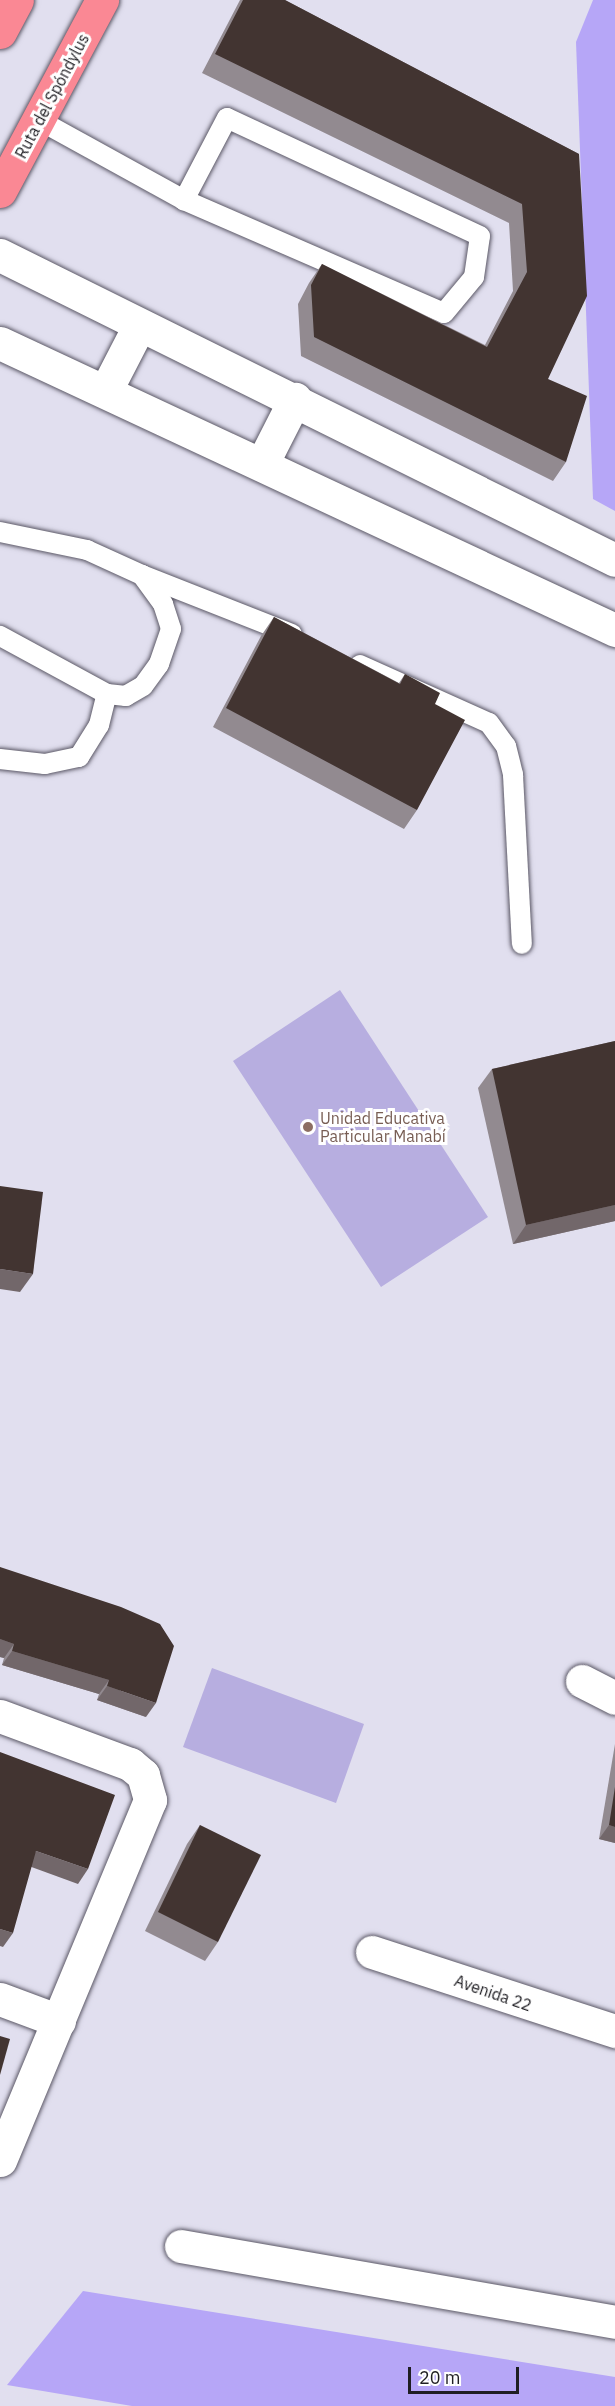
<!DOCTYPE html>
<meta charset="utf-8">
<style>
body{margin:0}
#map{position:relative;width:615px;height:2406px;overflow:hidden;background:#e1dfef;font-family:"IBM Plex Sans",sans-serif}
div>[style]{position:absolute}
.green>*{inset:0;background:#b7aee0}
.forest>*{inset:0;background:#b6a6f7}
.roads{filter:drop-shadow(0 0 2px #5b5866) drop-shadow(0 0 2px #5b5866)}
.service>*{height:20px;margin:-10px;padding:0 10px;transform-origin:10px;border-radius:10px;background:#fff}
.minor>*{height:33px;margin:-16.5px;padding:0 16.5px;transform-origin:16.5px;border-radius:16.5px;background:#fff}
.trunk>*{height:33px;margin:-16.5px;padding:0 16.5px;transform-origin:16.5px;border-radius:16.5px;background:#fa8894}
.wall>*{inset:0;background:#928a90}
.shaded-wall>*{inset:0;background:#72676a}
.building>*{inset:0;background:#423431}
.dots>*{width:16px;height:16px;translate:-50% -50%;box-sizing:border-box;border:3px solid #fff;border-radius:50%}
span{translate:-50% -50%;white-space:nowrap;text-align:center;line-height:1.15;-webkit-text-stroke:6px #fff;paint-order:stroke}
.street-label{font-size:16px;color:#1f1e23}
.education-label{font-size:16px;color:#785e54}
.left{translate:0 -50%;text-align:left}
.scale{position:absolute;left:408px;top:2367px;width:111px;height:27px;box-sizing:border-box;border:3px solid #1f1e23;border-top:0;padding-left:8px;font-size:18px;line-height:21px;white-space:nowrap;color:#1f1e23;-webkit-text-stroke:4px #fff;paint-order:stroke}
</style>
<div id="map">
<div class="green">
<i style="clip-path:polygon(340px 990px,488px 1217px,381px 1287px,233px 1061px)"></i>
<i style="clip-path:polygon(212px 1668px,364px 1724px,336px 1803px,183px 1747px)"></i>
</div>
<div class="forest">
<i style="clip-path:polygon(593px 0,615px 0,615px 511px,593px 499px,576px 42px)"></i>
<i style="clip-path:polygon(83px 2291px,615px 2377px,615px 2406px,132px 2406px,7px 2385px)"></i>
</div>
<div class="roads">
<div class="service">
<i style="left:39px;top:120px;width:166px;rotate:28.9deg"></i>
<i style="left:184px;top:200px;width:283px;rotate:23.5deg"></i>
<i style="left:444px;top:313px;width:47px;rotate:-50.2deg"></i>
<i style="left:474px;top:277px;width:41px;rotate:-81.7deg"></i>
<i style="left:480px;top:236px;width:279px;rotate:-155deg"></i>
<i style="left:227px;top:118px;width:93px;rotate:117.7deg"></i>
<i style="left:0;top:532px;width:89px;rotate:11.7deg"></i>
<i style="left:87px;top:550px;width:60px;rotate:24.4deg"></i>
<i style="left:142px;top:575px;width:36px;rotate:54deg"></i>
<i style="left:163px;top:604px;width:26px;rotate:72deg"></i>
<i style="left:171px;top:629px;width:37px;rotate:109deg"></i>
<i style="left:159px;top:664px;width:27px;rotate:126deg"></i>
<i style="left:143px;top:686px;width:20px;rotate:150deg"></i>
<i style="left:126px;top:696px;width:19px;rotate:-174deg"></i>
<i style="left:107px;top:694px;width:122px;rotate:-151.5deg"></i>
<i style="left:142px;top:575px;width:161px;rotate:21.5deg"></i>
<i style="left:360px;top:665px;width:141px;rotate:24.2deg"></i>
<i style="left:489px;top:723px;width:29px;rotate:54deg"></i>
<i style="left:506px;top:746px;width:30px;rotate:76deg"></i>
<i style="left:513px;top:775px;width:169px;rotate:87deg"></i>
<i style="left:0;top:759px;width:45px;rotate:6.3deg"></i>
<i style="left:45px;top:764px;width:35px;rotate:-12deg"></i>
<i style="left:79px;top:757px;width:38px;rotate:-58deg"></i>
<i style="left:99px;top:725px;width:32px;rotate:-76deg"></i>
</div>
<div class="minor">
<i style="left:0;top:255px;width:686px;rotate:26.38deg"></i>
<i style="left:0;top:343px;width:679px;rotate:25.02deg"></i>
<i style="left:106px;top:390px;width:72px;rotate:-62.7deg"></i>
<i style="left:263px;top:462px;width:71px;rotate:-63.1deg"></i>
<i style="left:582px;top:1681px;width:37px;rotate:27deg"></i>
<i style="left:0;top:1716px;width:139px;rotate:20.3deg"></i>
<i style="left:130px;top:1764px;width:17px;rotate:40deg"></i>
<i style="left:143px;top:1775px;width:26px;rotate:74deg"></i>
<i style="left:150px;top:1800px;width:390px;rotate:112.6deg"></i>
<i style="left:372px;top:1952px;width:256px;rotate:18deg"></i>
<i style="left:0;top:1999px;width:63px;rotate:20.4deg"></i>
<i style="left:181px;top:2246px;width:441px;rotate:9.9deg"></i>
</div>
<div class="trunk">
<i style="left:0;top:32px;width:36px;rotate:-62deg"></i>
<i style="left:0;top:191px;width:217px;rotate:-61.9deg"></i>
</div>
</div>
<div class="wall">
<i style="clip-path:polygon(240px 0,285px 0,579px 154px,548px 379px,566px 462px,553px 481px,301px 356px,298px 304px,309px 283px,322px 264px,485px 345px,513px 291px,509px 223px,202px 73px)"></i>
<i style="clip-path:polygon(274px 617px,399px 683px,405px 674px,417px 810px,404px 829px,213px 727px,261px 636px)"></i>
<i style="clip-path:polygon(615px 1041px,615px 1221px,513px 1244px,478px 1088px,492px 1069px)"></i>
<i style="clip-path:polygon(0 1567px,146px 1717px,97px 1700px,99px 1694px,2px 1665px,4px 1658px,0 1657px)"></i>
<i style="clip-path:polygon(615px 1744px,615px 1843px,599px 1839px)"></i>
<i style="clip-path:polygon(200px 1825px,218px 1942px,205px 1961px,145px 1931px,187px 1844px)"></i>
</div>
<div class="shaded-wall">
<i style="clip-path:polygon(615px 1205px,615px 1221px,513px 1244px,526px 1225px)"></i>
<i style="clip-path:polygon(0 1269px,33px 1274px,20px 1292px,0 1289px)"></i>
<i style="clip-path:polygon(0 1639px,14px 1644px,4px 1658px,0 1657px)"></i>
<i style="clip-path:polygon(12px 1651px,109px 1680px,99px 1694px,2px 1665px)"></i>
<i style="clip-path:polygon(107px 1686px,156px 1703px,146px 1717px,97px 1700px)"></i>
<i style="clip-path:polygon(609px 1825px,615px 1827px,615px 1843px,599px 1839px)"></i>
<i style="clip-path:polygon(36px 1851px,88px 1869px,78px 1884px,26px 1865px)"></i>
<i style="clip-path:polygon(0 1929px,13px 1933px,3px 1947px,0 1946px)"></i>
</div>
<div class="building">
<i style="clip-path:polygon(243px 0,285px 0,579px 154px,587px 296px,548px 379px,587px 396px,566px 462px,314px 337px,311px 285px,322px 264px,487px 347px,527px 272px,522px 204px,215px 54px)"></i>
<i style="clip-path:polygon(274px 617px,400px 684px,405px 674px,440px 693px,435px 704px,465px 720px,417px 810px,226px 708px)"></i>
<i style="clip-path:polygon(615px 1041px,615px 1205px,526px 1225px,492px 1069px)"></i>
<i style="clip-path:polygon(0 1186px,43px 1192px,33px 1274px,0 1269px)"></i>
<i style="clip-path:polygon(0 1567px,121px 1607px,160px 1624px,174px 1646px,156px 1703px,107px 1686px,109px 1680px,12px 1651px,14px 1644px,0 1639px)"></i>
<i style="clip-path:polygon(0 1752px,115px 1795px,88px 1869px,36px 1851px,13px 1933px,0 1929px)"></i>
<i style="clip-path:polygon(615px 1787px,615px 1827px,609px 1825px)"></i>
<i style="clip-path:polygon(200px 1825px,261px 1855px,218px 1942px,158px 1912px)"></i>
<i style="clip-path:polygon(0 2036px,10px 2039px,0 2075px)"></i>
</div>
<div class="dots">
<i style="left:308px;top:1127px;background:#8d6e63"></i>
</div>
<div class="street-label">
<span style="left:52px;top:96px;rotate:-62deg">Ruta del Spóndylus</span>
<span style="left:493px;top:1993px;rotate:19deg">Avenida 22</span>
</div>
<div class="education-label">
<span class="left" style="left:320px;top:1127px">Unidad Educativa<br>Particular Manabí</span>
</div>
<div class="scale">20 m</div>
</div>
